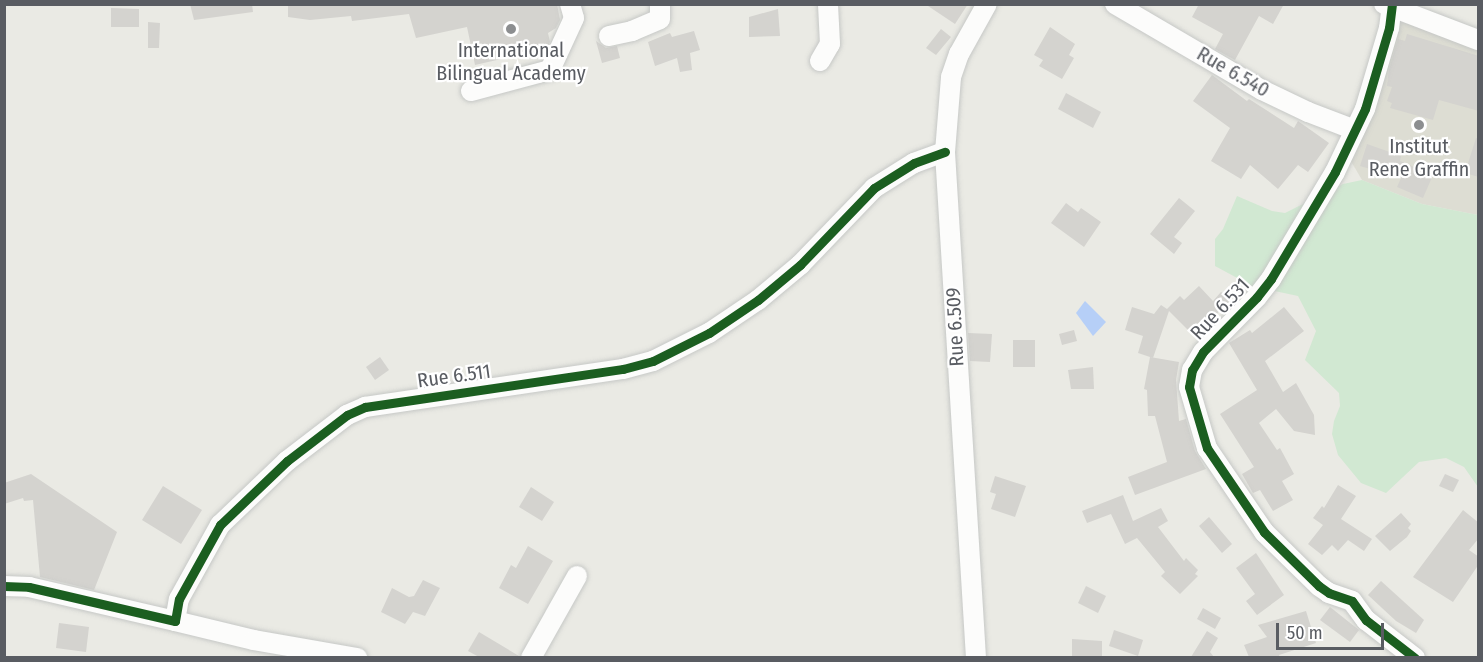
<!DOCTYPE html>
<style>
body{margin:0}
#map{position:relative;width:1483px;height:662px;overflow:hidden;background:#eaeae4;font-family:"Fira Sans Condensed",sans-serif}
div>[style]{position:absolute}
.education>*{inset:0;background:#ddddd3}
.green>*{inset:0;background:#d1e8d2}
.water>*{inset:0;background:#b6cff7}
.building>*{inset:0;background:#d4d3cf}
.roads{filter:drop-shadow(0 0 2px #c6c8c6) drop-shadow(0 0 2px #c6c8c6)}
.minor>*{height:20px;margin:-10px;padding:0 10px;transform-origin:10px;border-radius:10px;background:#fcfcfb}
.cycleway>*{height:9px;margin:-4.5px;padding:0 4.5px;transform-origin:4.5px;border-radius:4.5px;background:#1b5e20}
.dots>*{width:16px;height:16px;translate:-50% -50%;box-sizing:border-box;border:3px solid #fff;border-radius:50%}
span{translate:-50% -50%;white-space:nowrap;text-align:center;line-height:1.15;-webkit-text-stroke:4.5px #fff;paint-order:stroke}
.poi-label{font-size:20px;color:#595c62}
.street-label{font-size:20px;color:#595c62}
.frame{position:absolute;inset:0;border:6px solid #595c62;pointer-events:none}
.scale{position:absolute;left:1276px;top:623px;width:108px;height:27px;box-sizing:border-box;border:3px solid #595c62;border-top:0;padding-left:8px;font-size:18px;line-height:21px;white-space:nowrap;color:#595c62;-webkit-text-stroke:4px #fff;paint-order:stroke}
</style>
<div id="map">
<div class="education">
<i style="clip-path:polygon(1395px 20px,1478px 45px,1478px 215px,1422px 204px,1362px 180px,1345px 151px)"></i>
</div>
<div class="green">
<i style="clip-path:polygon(1362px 180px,1422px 204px,1478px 215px,1478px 487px,1464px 467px,1446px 458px,1419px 462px,1386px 493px,1361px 483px,1338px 455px,1332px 434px,1334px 421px,1340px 406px,1339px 393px,1305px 360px,1316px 331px,1298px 296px,1252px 286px,1215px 266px,1215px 239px,1223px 229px,1237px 196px,1272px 211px,1285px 213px,1343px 184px)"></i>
</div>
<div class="water">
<i style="clip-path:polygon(1085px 301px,1106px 322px,1093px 336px,1076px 313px)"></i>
</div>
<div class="building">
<i style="clip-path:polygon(190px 4px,252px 4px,253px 12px,194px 20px)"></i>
<i style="clip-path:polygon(288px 4px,557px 4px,560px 20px,556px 28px,548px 33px,550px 42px,546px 49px,475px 65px,467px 27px,416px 38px,409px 14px,352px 21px,351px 16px,310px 20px,288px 17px)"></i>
<i style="clip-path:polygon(925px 4px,968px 4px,955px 24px)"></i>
<i style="clip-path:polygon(1199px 4px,1284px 4px,1273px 24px,1259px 16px,1235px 60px,1215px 49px,1223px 34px,1192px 17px)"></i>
<i style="clip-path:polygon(111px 8px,139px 9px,139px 27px,111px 27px)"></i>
<i style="clip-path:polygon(778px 9px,780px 36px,749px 37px,749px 17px)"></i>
<i style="clip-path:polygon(148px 22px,160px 23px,159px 48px,148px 48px)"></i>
<i style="clip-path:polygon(1050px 27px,1075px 44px,1069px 55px,1074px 58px,1062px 79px,1039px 66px,1043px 60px,1034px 55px)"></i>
<i style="clip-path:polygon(941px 29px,951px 37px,936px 55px,926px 48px)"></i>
<i style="clip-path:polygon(694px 31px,700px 50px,690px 53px,692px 70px,680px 72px,677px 58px,655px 66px,648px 42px,670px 33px,672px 37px)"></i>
<i style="clip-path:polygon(1407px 34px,1479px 56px,1479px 111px,1439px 100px,1433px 120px,1390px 108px,1392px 103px,1387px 101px,1392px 87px,1387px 86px,1389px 70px,1398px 39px,1405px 41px)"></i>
<i style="clip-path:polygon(596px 41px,606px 48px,617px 46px,620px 58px,602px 63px)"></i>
<i style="clip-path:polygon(1212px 75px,1247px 101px,1249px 99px,1294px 128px,1298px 121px,1329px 143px,1308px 172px,1298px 165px,1278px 189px,1250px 165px,1241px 179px,1211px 161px,1230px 128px,1193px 101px)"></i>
<i style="clip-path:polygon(1066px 93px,1101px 112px,1093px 128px,1058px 109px)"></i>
<i style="clip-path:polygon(1476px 138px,1479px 139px,1479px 177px,1465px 173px)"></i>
<i style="clip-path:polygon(1367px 144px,1401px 156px,1400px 161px,1433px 175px,1423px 198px,1397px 187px,1401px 178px,1360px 166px)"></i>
<i style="clip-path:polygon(1179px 198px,1195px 211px,1174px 237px,1182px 243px,1174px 254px,1150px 234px)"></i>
<i style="clip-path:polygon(1066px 203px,1078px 212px,1081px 208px,1101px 222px,1084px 247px,1051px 223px)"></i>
<i style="clip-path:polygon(1199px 286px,1213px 301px,1221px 292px,1232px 299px,1194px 336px,1169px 311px,1153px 358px,1138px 353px,1143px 336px,1125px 330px,1132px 307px,1154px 314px,1161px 305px,1167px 309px,1180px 296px,1184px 300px)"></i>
<i style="clip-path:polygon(1284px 307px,1304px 331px,1265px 361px,1283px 392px,1296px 383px,1314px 415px,1315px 435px,1294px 431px,1276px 409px,1259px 423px,1277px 450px,1280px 448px,1294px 474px,1282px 481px,1293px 500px,1273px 511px,1260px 490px,1253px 493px,1242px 474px,1254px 467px,1220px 414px,1257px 390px,1229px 343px,1250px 330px,1252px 333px)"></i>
<i style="clip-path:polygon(1074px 330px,1077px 341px,1062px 345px,1059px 334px)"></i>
<i style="clip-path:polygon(968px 333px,992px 334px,990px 362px,970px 361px)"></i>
<i style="clip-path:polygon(1013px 340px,1035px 340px,1035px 367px,1013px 367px)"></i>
<i style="clip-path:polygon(380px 357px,389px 370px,375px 380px,366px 367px)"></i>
<i style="clip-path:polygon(1150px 357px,1179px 362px,1176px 380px,1179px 421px,1186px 419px,1195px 451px,1206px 469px,1135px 495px,1128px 477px,1167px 462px,1155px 416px,1148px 416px,1147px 390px,1144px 389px)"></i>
<i style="clip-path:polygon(1093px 367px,1094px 389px,1071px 389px,1068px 370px)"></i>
<i style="clip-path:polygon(31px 474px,117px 532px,94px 590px,40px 577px,33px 500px,24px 501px,23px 498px,4px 504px,4px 483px)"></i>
<i style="clip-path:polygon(1445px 474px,1459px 480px,1453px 492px,1439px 486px)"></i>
<i style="clip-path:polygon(995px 476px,1026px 486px,1015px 517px,991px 509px,996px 494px,990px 492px)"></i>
<i style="clip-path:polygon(1338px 485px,1356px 496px,1341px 519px,1372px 539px,1364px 551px,1348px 540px,1338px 551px,1332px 545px,1322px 555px,1308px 544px,1323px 525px,1313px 518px,1322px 506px,1324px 508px)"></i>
<i style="clip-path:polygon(163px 486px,202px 510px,181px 544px,142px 520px)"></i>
<i style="clip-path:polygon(531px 487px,554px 502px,542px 521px,519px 507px)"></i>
<i style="clip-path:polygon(1123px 495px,1133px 521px,1161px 508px,1168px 521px,1158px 527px,1184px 561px,1186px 558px,1198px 570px,1195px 574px,1198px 576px,1180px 594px,1161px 576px,1165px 572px,1137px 538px,1125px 544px,1111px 514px,1087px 523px,1082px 511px)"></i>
<i style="clip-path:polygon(1463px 510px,1479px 523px,1479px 538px,1469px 550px,1479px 557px,1479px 564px,1453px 602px,1413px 577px)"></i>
<i style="clip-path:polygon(1401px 513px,1411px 524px,1408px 528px,1411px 531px,1407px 537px,1390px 551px,1375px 536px)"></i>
<i style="clip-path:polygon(1209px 517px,1232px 544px,1222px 553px,1199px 526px)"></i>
<i style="clip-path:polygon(528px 546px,553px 561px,528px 604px,499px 588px,511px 565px,516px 568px)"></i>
<i style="clip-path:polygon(1256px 553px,1284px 595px,1257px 615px,1246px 601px,1255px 594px,1236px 568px)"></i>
<i style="clip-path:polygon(423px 580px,440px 588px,425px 616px,413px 612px,405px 624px,381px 612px,392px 588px,409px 597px,414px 596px)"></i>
<i style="clip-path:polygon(1381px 581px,1424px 620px,1416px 633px,1396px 621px,1368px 595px)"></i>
<i style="clip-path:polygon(1086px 586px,1106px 596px,1098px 613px,1078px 603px)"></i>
<i style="clip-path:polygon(1330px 607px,1359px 630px,1350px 642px,1320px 620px)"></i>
<i style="clip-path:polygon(1203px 608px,1221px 618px,1215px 629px,1197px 619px)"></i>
<i style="clip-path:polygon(1306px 611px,1316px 643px,1279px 655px,1280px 657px,1249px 657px,1244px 645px,1267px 637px,1258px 625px)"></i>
<i style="clip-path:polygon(59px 623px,89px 627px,86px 652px,56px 648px)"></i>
<i style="clip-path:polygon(1114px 630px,1143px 640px,1138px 656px,1109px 646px)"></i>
<i style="clip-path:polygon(1207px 631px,1218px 638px,1210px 652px,1214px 657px,1191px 657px)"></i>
<i style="clip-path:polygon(479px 632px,519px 656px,519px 657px,479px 657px,468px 651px)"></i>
<i style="clip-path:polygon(1072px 639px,1102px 641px,1102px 657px,1072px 657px)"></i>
</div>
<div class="roads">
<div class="minor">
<i style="left:1115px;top:4px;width:170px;rotate:30.3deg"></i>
<i style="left:1262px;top:90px;width:51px;rotate:25.6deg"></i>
<i style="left:1308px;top:112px;width:50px;rotate:21deg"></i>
<i style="left:1384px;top:4px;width:101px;rotate:21deg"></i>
<i style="left:1392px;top:4px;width:24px;rotate:97deg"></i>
<i style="left:1389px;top:28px;width:84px;rotate:106.5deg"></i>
<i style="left:1365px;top:109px;width:70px;rotate:115.5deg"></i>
<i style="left:1335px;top:172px;width:125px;rotate:120.9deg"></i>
<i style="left:1271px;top:279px;width:23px;rotate:128deg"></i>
<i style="left:1257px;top:297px;width:77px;rotate:134.5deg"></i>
<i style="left:1203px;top:352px;width:21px;rotate:121deg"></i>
<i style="left:1192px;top:370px;width:17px;rotate:100deg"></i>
<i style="left:1189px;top:387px;width:64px;rotate:73.6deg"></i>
<i style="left:1207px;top:448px;width:102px;rotate:55.8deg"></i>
<i style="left:1264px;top:532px;width:77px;rotate:44.5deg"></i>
<i style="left:1319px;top:586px;width:12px;rotate:35deg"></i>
<i style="left:1329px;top:593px;width:24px;rotate:19deg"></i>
<i style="left:1352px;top:601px;width:24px;rotate:54deg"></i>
<i style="left:1366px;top:620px;width:62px;rotate:37.8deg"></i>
<i style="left:609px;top:36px;width:24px;rotate:-12deg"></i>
<i style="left:632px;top:31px;width:30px;rotate:-23deg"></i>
<i style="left:660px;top:19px;width:15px;rotate:-90deg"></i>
<i style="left:820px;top:61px;width:20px;rotate:-60deg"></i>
<i style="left:830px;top:44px;width:40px;rotate:-92.9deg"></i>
<i style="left:471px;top:91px;width:82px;rotate:-14.9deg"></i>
<i style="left:550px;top:70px;width:57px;rotate:-65.2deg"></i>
<i style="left:574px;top:18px;width:15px;rotate:-106deg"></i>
<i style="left:4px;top:586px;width:25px;rotate:2deg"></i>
<i style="left:29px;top:587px;width:150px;rotate:13.1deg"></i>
<i style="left:175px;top:621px;width:22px;rotate:-80deg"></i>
<i style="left:179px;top:599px;width:85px;rotate:-61deg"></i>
<i style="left:220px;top:525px;width:93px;rotate:-43.7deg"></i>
<i style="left:287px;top:461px;width:76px;rotate:-37.5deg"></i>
<i style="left:347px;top:415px;width:20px;rotate:-24deg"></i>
<i style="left:365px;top:407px;width:261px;rotate:-8.4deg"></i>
<i style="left:623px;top:369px;width:31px;rotate:-15deg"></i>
<i style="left:653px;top:361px;width:63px;rotate:-26.6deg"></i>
<i style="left:709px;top:333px;width:59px;rotate:-34deg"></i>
<i style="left:758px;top:300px;width:55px;rotate:-39.8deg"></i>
<i style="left:800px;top:265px;width:107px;rotate:-46.1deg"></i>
<i style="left:874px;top:188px;width:47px;rotate:-32deg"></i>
<i style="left:914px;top:163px;width:33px;rotate:-20deg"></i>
<i style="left:175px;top:621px;width:81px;rotate:13.5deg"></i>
<i style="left:254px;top:640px;width:105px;rotate:9.9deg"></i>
<i style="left:531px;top:658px;width:94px;rotate:-60.7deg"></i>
<i style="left:976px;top:658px;width:507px;rotate:-93.51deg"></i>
<i style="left:945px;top:152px;width:75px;rotate:-85.4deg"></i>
<i style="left:951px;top:77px;width:24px;rotate:-71deg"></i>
<i style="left:959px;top:54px;width:57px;rotate:-60.8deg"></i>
</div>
</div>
<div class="cycleway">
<i style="left:1392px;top:4px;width:24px;rotate:97deg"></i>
<i style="left:1389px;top:28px;width:84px;rotate:106.5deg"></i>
<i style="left:1365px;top:109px;width:70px;rotate:115.5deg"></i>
<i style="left:1335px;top:172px;width:125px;rotate:120.9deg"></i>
<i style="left:1271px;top:279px;width:23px;rotate:128deg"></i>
<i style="left:1257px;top:297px;width:77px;rotate:134.5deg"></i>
<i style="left:1203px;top:352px;width:21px;rotate:121deg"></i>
<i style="left:1192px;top:370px;width:17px;rotate:100deg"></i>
<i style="left:1189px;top:387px;width:64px;rotate:73.6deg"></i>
<i style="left:1207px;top:448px;width:102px;rotate:55.8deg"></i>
<i style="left:1264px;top:532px;width:77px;rotate:44.5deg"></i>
<i style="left:1319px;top:586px;width:12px;rotate:35deg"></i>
<i style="left:1329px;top:593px;width:24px;rotate:19deg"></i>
<i style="left:1352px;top:601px;width:24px;rotate:54deg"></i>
<i style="left:1366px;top:620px;width:62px;rotate:37.8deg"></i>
<i style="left:4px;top:586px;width:25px;rotate:2deg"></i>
<i style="left:29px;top:587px;width:150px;rotate:13.1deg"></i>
<i style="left:175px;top:621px;width:22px;rotate:-80deg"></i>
<i style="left:179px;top:599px;width:85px;rotate:-61deg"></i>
<i style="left:220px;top:525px;width:93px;rotate:-43.7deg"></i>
<i style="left:287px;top:461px;width:76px;rotate:-37.5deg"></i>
<i style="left:347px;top:415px;width:20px;rotate:-24deg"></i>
<i style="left:365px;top:407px;width:261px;rotate:-8.4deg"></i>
<i style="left:623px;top:369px;width:31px;rotate:-15deg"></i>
<i style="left:653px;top:361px;width:63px;rotate:-26.6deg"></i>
<i style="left:709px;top:333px;width:59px;rotate:-34deg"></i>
<i style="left:758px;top:300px;width:55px;rotate:-39.8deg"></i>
<i style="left:800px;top:265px;width:107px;rotate:-46.1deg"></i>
<i style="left:874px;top:188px;width:47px;rotate:-32deg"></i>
<i style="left:914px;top:163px;width:33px;rotate:-20deg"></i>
</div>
<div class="dots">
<i style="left:511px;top:29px;background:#8c8e90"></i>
<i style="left:1419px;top:125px;background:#8c8e90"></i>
</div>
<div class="poi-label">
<span style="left:511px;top:62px">International<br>Bilingual Academy</span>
<span style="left:1419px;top:158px">Institut<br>Rene Graffin</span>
</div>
<div class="street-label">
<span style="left:1233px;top:72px;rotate:30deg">Rue 6.540</span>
<span style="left:1220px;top:309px;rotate:-47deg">Rue 6.531</span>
<span style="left:955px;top:327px;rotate:-93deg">Rue 6.509</span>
<span style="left:454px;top:376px;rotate:-8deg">Rue 6.511</span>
</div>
<div class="frame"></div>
<div class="scale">50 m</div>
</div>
